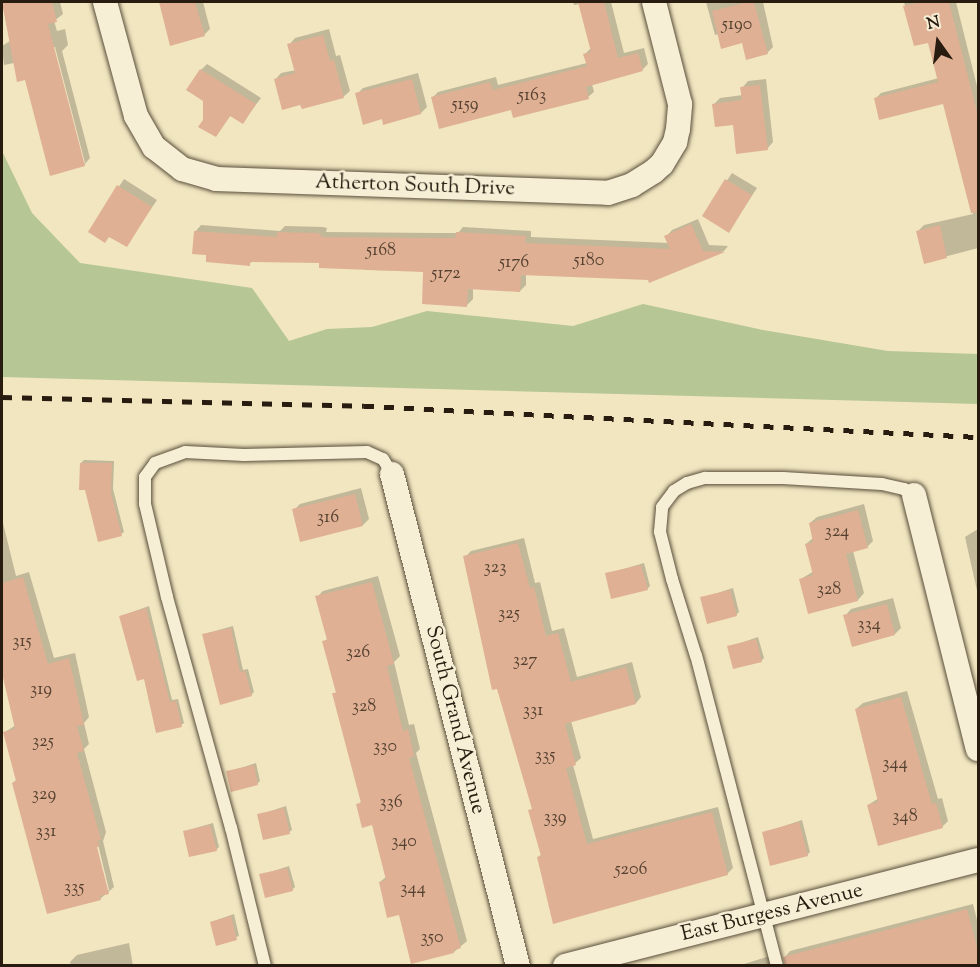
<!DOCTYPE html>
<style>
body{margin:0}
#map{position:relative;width:980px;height:967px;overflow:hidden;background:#f1e6c0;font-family:"Sorts Mill Goudy",serif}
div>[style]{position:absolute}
.green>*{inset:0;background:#b6c695}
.shadow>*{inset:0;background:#0003}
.building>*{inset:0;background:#dfb094}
.roads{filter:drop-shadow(0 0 2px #5a4e3b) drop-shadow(0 0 2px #5a4e3b)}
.service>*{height:12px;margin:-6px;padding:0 6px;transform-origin:6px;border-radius:6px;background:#f6efd6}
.minor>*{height:24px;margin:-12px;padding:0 12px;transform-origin:12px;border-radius:12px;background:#f6efd6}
.rail>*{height:4.5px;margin-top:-2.25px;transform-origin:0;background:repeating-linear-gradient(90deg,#271c0f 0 10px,transparent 0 20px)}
span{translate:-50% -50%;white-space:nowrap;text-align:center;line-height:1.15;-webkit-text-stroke:5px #f6efd6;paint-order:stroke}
.number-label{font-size:18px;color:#554130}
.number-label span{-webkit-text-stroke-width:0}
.street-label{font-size:21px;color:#271c0f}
.frame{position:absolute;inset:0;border:3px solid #271c0f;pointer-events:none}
.north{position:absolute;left:908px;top:12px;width:60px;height:60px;-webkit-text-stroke:4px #f6efd6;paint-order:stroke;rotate:346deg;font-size:16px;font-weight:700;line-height:24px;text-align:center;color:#271c0f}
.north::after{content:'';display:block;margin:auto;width:21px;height:27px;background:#271c0f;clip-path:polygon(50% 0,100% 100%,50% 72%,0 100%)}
</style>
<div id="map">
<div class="green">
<i style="clip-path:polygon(2px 151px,32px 213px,80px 263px,252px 288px,289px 341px,327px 329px,372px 327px,427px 311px,573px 326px,643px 304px,763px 330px,888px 351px,978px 354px,978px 404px,2px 377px)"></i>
</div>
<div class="shadow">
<i style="clip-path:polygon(evenodd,2px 2px,60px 2px,63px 14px,54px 21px,57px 31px,65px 29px,68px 45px,62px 51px,90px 158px,84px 165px,51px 174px,26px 78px,18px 80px,14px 63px,4px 65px,2px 46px,10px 41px,2px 2px,52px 47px,55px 47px,85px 163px,82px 163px,52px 47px)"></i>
<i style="clip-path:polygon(160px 2px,203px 2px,210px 29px,204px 35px,171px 44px)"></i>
<i style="clip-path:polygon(573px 2px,611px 2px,624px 53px,644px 48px,648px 64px,642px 70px,592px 84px,594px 92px,588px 97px,512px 108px,432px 98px,438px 92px,496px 77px,498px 85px,587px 63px,585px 54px,591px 48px,580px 4px,574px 5px)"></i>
<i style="clip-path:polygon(706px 2px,763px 2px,773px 47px,767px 53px,743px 41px,719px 34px,715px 35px)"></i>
<i style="clip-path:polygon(904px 2px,956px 2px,978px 90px,978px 248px,925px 262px,918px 231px,924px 225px,973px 214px,944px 102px,875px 99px,881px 93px,939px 78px,929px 41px,915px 44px)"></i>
<i style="clip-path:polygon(329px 29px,336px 56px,340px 55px,350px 91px,343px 97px,275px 80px,281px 73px,296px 70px,289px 45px,295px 38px)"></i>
<i style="clip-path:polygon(207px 64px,261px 98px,243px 122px,231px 115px,215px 136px,204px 120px,205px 100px,201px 70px)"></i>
<i style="clip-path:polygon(418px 73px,427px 107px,421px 113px,383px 118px,357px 94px,363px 88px)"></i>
<i style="clip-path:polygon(766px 79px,773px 142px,767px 149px,714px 104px,720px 98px,743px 95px,742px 88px,748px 81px)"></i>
<i style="clip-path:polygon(732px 173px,757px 188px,729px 231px,704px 215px)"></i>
<i style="clip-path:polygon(124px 179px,157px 200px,126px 246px,110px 236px,90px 231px)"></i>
<i style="clip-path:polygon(698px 219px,709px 245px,728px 246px,724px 251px,650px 281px,649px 278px,526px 273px,526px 285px,520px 291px,473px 288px,473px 299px,467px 305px,425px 271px,365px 270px,365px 267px,321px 262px,253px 261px,249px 264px,208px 254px,195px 232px,201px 225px,280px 231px,285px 226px,323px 227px,327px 228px,326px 232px,437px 233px,458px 233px,463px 227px,531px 231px,531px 237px,669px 243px,666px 237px,672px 230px)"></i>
<i style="clip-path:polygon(84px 460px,114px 461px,113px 489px,124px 532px,121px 534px,81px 463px)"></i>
<i style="clip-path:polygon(361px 488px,369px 519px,363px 525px,294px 510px,300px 504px)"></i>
<i style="clip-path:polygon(864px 504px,873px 541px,867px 547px,853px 551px,864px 593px,858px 600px,801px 579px,814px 571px,806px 544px,813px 538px,810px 523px,817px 517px)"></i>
<i style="clip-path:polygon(evenodd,2px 519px,16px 576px,29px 572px,54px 658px,75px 653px,89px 717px,84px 723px,89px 744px,84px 749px,106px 832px,103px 841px,114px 887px,100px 899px,13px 783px,17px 779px,5px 732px,16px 725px,2px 666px,2px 519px,94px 840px,97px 840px,109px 890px,106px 892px,94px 840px)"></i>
<i style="clip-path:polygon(978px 529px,978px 595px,965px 537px)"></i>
<i style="clip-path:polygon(524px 538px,535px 583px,540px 582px,552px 631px,564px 628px,577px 677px,632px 662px,641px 697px,636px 703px,571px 721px,581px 758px,573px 765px,593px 839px,718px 807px,733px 868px,727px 874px,538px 857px,542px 854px,530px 811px,533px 808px,465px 557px,471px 551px)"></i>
<i style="clip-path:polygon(644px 563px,650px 586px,647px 589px,607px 574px)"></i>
<i style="clip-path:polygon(378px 576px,400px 656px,394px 662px,409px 725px,414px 724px,420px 749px,416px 753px,467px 941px,454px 952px,400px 913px,380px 882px,387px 876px,373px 823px,357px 805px,362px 801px,334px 694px,337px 691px,324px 642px,328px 638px,317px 597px,323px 591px)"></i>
<i style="clip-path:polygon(733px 588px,739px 612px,736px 615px,702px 598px)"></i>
<i style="clip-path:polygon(893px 598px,901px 628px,895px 634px,845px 616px,851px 609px)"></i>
<i style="clip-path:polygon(149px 606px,172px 700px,178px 699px,184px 723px,181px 725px,121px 616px)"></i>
<i style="clip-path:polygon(233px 626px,243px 670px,248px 669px,254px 692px,251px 695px,204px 634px)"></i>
<i style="clip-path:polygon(758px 637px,764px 658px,761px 661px,729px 647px)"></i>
<i style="clip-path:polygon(907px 691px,938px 799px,942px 798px,948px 821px,942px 827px,868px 805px,879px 798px,856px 709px,863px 703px)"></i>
<i style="clip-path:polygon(256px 763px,260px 781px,257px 784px,228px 772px)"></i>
<i style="clip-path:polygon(286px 806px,292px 830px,289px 832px,259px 815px)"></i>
<i style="clip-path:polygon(802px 820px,810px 852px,807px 855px,763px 833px)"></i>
<i style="clip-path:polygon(213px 823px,219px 847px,216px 850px,185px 831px)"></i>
<i style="clip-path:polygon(289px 866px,295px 887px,292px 890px,261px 875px)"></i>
<i style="clip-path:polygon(973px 904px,978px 924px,978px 966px,786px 966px,785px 957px,790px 951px)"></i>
<i style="clip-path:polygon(234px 914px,239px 936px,217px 944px,211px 922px)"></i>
<i style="clip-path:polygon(129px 943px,133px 966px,71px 966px,70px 962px,77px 955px)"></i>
<i style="clip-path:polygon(773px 955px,776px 966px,738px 966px)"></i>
</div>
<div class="building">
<i style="clip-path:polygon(2px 2px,52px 2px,57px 22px,48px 24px,85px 166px,50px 176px,25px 80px,17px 82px)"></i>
<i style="clip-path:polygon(159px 2px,195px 2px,205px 36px,170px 46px)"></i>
<i style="clip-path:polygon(578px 2px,604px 2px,618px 58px,638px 53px,643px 71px,586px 87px,589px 99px,513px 118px,511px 110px,439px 129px,431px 97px,490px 82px,493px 90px,587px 66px,583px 54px,591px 52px)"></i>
<i style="clip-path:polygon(748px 2px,754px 2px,768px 54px,746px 60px,742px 43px,721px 49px,712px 11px)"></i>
<i style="clip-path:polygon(921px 2px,949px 2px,978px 116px,978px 212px,971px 213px,943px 104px,879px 120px,874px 98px,938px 82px,928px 43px,914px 46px,903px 6px)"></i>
<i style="clip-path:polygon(323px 35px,330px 61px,334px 60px,344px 98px,302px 109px,300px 105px,282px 110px,274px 79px,295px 73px,287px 44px)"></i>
<i style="clip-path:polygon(200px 69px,256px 104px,243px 124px,230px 116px,216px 137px,198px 127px,203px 120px,203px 101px,186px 90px)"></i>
<i style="clip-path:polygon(412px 79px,421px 114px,383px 125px,382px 119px,363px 125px,355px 93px)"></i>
<i style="clip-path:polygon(760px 85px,768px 150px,736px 154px,733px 125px,715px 127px,712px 104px,742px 100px,740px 87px)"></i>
<i style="clip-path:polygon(725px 179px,752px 195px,729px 233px,702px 216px)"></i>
<i style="clip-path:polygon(117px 185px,152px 207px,127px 247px,109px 237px,105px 243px,88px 232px)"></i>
<i style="clip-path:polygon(691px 224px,703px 251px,725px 252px,649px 283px,648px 280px,521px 275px,520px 292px,468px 289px,467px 307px,422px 304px,423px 272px,319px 268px,319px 263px,250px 262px,250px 266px,206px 262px,206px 255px,192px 254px,194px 231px,277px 237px,277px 232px,316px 233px,321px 234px,321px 237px,430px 238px,455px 238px,456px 232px,526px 236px,525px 243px,670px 249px,664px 236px)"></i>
<i style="clip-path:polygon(940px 225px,947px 258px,924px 264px,916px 231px)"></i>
<i style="clip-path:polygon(80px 463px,112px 463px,111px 493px,122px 536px,98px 542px,85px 490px,79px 490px)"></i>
<i style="clip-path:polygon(355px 494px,363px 526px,300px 542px,292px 509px)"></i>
<i style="clip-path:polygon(858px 510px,868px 548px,846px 554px,858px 601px,808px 614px,799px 579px,813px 575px,805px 544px,813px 542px,809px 523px)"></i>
<i style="clip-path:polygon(518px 543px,530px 588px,534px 587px,546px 636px,558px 633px,571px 682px,626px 667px,636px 704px,565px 724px,576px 765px,566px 768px,587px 844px,712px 812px,728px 875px,553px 924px,537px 857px,541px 856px,528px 810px,532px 809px,497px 689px,492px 690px,463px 556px)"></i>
<i style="clip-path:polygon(641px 565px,648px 590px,611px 599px,605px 573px)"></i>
<i style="clip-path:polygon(23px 577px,48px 664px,69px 658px,84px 725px,77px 726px,84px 751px,77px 753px,101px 840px,98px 840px,99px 847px,97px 847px,109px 894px,100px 896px,101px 900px,47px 914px,12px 783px,16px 781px,3px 732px,15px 729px,2px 673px,2px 583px)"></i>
<i style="clip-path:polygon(372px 582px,394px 664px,387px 666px,403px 731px,408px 729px,414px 756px,409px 758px,461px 948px,454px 950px,454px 953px,411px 964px,399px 915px,387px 918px,379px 882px,386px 880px,372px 825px,362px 828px,356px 804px,361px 803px,332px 693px,336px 693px,322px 641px,327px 640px,315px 596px)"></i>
<i style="clip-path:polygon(730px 590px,737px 616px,707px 624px,700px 597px)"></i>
<i style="clip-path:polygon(887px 604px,895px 635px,852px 647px,843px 615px)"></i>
<i style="clip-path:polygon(146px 608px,170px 702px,176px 701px,182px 727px,156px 733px,144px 679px,137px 681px,119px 616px)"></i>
<i style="clip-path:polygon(231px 628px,240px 672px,245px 671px,252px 696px,220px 705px,202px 634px)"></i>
<i style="clip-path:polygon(756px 639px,762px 662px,733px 669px,727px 646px)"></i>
<i style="clip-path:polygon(901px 697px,932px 804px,936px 803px,943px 828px,878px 846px,867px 805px,878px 802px,855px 709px)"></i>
<i style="clip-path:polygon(254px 765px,258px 785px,231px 792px,226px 771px)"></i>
<i style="clip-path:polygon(284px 808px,290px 834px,263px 840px,257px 814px)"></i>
<i style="clip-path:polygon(799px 822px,808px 856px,770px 866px,762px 832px)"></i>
<i style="clip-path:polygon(210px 825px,217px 851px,189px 857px,183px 831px)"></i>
<i style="clip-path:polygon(287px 868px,293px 891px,265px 898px,259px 874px)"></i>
<i style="clip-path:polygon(967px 909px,978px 951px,978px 966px,785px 966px,783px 957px)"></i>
<i style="clip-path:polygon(231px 916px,237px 940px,216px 946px,210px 922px)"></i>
</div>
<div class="roads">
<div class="service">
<i style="left:265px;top:966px;width:142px;rotate:-103.8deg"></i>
<i style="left:231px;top:828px;width:240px;rotate:-105.5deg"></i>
<i style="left:167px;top:597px;width:96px;rotate:-103.3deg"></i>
<i style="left:145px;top:504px;width:27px;rotate:-90deg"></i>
<i style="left:145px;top:477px;width:17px;rotate:-54deg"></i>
<i style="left:155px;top:463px;width:32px;rotate:-20deg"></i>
<i style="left:185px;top:452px;width:59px;rotate:2.9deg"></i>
<i style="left:244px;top:455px;width:123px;rotate:-1.4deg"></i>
<i style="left:367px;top:452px;width:17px;rotate:24deg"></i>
<i style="left:383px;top:459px;width:17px;rotate:59deg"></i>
<i style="left:777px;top:966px;width:320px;rotate:-104.6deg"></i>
<i style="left:696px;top:656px;width:81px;rotate:-107.3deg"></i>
<i style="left:672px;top:579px;width:49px;rotate:-104.3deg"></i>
<i style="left:660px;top:532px;width:25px;rotate:-85deg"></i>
<i style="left:662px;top:507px;width:20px;rotate:-53deg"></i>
<i style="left:674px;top:491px;width:15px;rotate:-32deg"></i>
<i style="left:687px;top:483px;width:19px;rotate:-16deg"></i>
<i style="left:705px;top:478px;width:78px"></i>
<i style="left:783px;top:478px;width:99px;rotate:3.5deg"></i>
<i style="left:882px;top:484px;width:23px;rotate:13deg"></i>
<i style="left:904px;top:489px;width:12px;rotate:31deg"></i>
</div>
<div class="minor">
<i style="left:105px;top:2px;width:118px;rotate:74.8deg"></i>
<i style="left:136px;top:116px;width:36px;rotate:60deg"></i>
<i style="left:154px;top:147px;width:36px;rotate:38deg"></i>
<i style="left:182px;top:169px;width:35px;rotate:16deg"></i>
<i style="left:216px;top:179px;width:392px;rotate:2deg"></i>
<i style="left:608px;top:193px;width:25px;rotate:-18deg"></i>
<i style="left:632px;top:185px;width:25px;rotate:-32deg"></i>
<i style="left:653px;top:172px;width:12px;rotate:-42deg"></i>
<i style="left:662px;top:164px;width:26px;rotate:-59deg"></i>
<i style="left:675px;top:142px;width:13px;rotate:-77deg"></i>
<i style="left:678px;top:129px;width:25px;rotate:-85deg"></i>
<i style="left:680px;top:104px;width:105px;rotate:-104.3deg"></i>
<i style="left:392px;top:474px;width:508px;rotate:75.64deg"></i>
<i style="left:914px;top:495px;width:262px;rotate:75.9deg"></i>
<i style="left:565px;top:966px;width:426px;rotate:-14.4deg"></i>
</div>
</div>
<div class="rail">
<i style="left:2px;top:397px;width:362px;rotate:1.4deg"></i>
<i style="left:364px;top:406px;width:615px;rotate:2.89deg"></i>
</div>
<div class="number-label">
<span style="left:737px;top:25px">5190</span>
<span style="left:532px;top:96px">5163</span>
<span style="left:465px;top:105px">5159</span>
<span style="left:381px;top:251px">5168</span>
<span style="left:589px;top:261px">5180</span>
<span style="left:514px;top:263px">5176</span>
<span style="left:446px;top:274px">5172</span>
<span style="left:328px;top:518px">316</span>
<span style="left:837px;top:532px">324</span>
<span style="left:495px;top:568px">323</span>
<span style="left:829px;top:590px">328</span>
<span style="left:509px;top:614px">325</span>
<span style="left:869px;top:625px">334</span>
<span style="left:22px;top:642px">315</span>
<span style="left:358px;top:653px">326</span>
<span style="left:525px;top:661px">327</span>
<span style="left:41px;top:690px">319</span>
<span style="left:364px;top:707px">328</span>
<span style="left:533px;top:711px">331</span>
<span style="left:43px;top:742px">325</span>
<span style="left:385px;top:747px">330</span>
<span style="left:545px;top:756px">335</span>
<span style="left:895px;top:764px">344</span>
<span style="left:44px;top:795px">329</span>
<span style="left:391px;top:803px">336</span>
<span style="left:905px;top:817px">348</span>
<span style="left:555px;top:818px">339</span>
<span style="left:46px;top:832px">331</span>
<span style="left:404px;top:842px">340</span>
<span style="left:631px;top:870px">5206</span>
<span style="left:74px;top:888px">335</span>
<span style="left:413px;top:889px">344</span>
<span style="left:432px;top:938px">350</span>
</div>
<div class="street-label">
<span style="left:415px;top:186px;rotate:2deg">Atherton South Drive</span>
<span style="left:455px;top:720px;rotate:76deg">South Grand Avenue</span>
<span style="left:772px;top:913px;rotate:-14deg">East Burgess Avenue</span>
</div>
<div class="frame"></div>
<div class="north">N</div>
</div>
